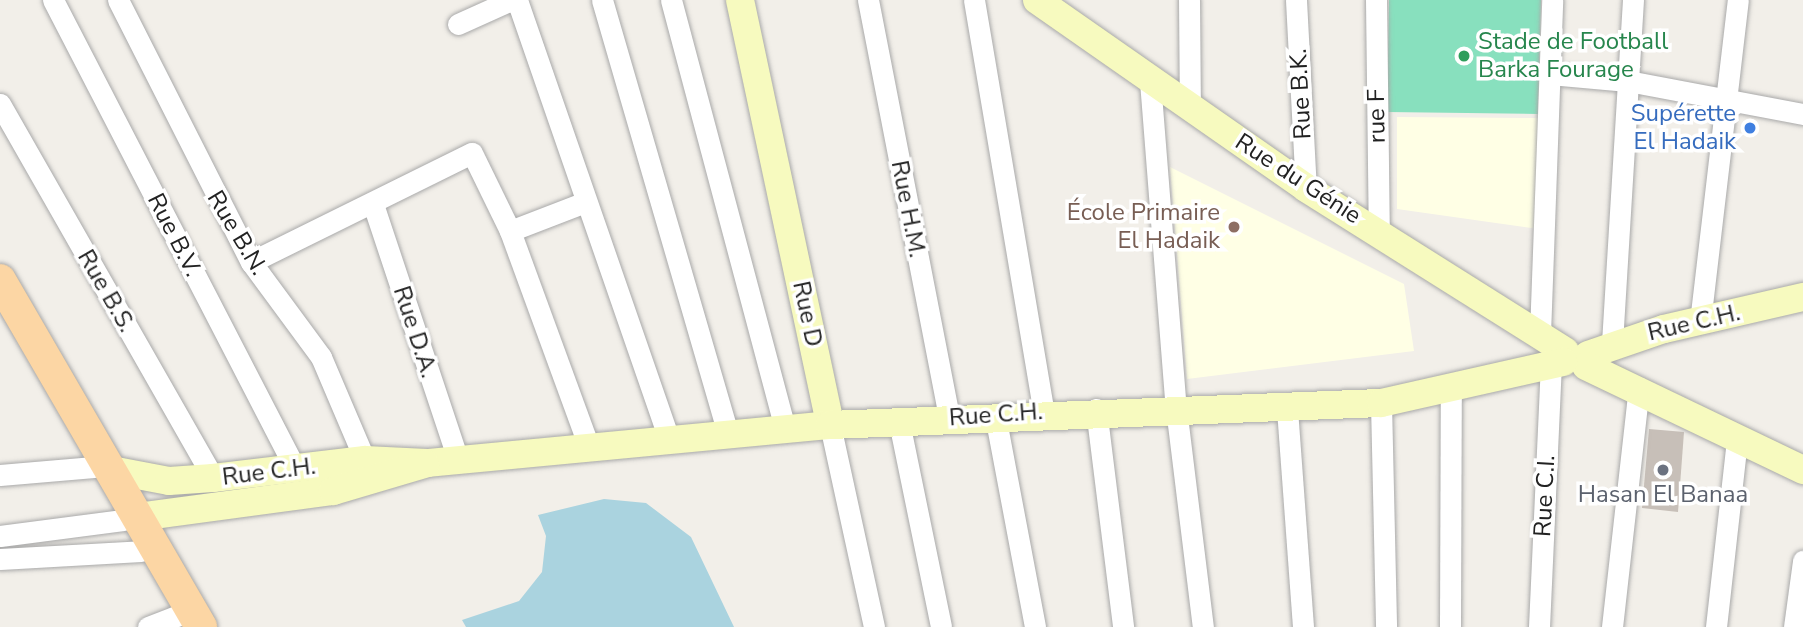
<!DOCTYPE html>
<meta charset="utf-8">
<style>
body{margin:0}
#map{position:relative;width:1803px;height:627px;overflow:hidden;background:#f2efe9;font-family:"Nunito Sans",sans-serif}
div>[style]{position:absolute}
.education>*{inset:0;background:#ffffe5}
.pitch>*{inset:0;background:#88e0be}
.water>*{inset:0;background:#aad3df}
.building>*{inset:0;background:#c7bfb8}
.roads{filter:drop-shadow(0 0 2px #a9a9a9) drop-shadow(0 0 2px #a9a9a9)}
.street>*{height:21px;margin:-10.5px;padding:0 10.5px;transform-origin:10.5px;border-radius:10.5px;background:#fff}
.secondary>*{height:28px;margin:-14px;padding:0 14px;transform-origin:14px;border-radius:14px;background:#f7fabf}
.primary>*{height:32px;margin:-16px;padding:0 16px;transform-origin:16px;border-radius:16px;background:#fcd6a4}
.dots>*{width:19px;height:19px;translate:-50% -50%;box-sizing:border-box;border:4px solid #fff;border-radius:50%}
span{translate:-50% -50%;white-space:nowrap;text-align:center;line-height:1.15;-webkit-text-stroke:7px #fff;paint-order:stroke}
.leisure-label{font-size:24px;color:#27864d}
.left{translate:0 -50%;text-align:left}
.street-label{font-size:24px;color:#222}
.shop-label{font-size:24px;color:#366cbe}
.right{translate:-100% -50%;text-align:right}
.education-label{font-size:24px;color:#785e54}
.worship-label{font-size:24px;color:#5b616d}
</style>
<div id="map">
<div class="education">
<i style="clip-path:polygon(1397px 117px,1540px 118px,1539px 229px,1397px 209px)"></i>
<i style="clip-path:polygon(1170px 167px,1404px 284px,1414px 351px,1187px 379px)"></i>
</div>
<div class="pitch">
<i style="clip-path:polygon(1389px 0,1541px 0,1538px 114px,1387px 112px)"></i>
</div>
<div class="water">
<i style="clip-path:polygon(604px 499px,646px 503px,691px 537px,734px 627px,466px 627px,462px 620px,519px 601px,542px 572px,546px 536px,538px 515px)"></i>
</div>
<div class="building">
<i style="clip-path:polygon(1649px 429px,1684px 432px,1678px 512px,1642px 508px)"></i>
</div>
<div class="roads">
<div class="street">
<i style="left:53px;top:0;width:529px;rotate:62.66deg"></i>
<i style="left:118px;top:0;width:294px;rotate:63.1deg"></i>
<i style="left:251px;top:262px;width:118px;rotate:53.6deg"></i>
<i style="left:321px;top:357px;width:112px;rotate:66.9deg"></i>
<i style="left:602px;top:0;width:452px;rotate:73.8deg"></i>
<i style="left:671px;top:0;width:443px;rotate:75.1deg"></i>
<i style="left:868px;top:0;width:426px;rotate:79deg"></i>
<i style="left:974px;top:0;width:418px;rotate:80.4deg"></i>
<i style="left:1189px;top:0;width:106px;rotate:89.5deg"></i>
<i style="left:1296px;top:0;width:188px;rotate:87deg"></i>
<i style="left:1376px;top:0;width:231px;rotate:89.3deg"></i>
<i style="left:458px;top:24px;width:56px;rotate:-24.3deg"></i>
<i style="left:509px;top:1px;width:9px;rotate:13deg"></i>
<i style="left:518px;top:3px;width:464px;rotate:70.9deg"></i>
<i style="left:1550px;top:74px;width:78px;rotate:5.1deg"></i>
<i style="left:1628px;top:81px;width:178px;rotate:10.7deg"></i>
<i style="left:1150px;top:81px;width:328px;rotate:85.5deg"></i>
<i style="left:1176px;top:408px;width:221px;rotate:83deg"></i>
<i style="left:0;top:104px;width:430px;rotate:60.3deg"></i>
<i style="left:373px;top:204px;width:270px;rotate:71.6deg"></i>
<i style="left:510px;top:231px;width:80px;rotate:-21.1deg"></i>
<i style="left:251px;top:262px;width:246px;rotate:-26.3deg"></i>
<i style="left:472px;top:153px;width:87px;rotate:64deg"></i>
<i style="left:510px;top:231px;width:230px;rotate:69.9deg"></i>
<i style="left:1700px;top:322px;width:324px;rotate:-83.3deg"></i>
<i style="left:1540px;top:334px;width:334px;rotate:-87.9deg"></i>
<i style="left:1612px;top:343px;width:344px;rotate:-86.5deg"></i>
<i style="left:1381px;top:403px;width:224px;rotate:88.7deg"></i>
<i style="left:1096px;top:409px;width:220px;rotate:82.9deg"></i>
<i style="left:1287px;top:409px;width:219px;rotate:85.8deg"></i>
<i style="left:995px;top:415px;width:216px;rotate:79.3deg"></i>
<i style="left:899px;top:422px;width:209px;rotate:78.4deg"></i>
<i style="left:830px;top:425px;width:207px;rotate:77.7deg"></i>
<i style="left:0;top:475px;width:94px;rotate:-4.9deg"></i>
<i style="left:0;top:536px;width:124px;rotate:-7.4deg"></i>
<i style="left:0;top:559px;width:141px;rotate:-3.2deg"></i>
<i style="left:148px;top:627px;width:33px;rotate:-21deg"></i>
<i style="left:1450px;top:627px;width:236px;rotate:-89.8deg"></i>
<i style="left:1539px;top:627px;width:262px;rotate:-87.4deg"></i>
<i style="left:1612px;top:627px;width:241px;rotate:-83.6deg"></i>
<i style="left:1716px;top:627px;width:188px;rotate:-83.6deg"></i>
<i style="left:1794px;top:627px;width:67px;rotate:-82.2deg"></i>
</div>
<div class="secondary">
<i style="left:740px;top:0;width:434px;rotate:78deg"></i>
<i style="left:1037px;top:0;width:328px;rotate:34.9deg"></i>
<i style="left:1306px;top:188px;width:306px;rotate:32.2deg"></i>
<i style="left:1588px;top:355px;width:80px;rotate:-18.9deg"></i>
<i style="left:1664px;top:329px;width:143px;rotate:-13deg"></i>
<i style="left:1586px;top:366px;width:241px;rotate:25.6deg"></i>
<i style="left:111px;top:470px;width:59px;rotate:10.7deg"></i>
<i style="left:169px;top:481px;width:44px;rotate:-3.9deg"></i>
<i style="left:213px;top:478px;width:153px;rotate:-6.8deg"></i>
<i style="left:365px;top:460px;width:62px;rotate:2.8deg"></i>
<i style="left:427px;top:463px;width:405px;rotate:-5.4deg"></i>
<i style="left:830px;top:425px;width:551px;rotate:-2.29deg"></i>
<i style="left:1381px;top:403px;width:187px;rotate:-12.7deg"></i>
<i style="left:138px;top:517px;width:197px;rotate:-7.6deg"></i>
<i style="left:333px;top:491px;width:96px;rotate:-16.4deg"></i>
</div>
<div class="primary">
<i style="left:0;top:280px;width:401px;rotate:59.9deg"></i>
</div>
</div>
<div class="dots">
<i style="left:1464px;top:56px;background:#2e9e5b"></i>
<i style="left:1750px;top:128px;background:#3f7fe0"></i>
<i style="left:1234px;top:227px;background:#8d6e63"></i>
<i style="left:1663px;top:470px;background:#6b7280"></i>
</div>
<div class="leisure-label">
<span class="left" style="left:1478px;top:56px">Stade de Football<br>Barka Fourage</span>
</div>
<div class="street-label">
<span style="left:1301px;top:94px;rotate:-93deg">Rue B.K.</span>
<span style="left:1377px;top:116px;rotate:-91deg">rue F</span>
<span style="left:1298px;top:179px;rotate:33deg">Rue du Génie</span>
<span style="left:908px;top:209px;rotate:79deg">Rue H.M.</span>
<span style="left:237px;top:233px;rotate:59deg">Rue B.N.</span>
<span style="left:174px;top:235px;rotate:63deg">Rue B.V.</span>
<span style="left:106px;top:291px;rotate:60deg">Rue B.S.</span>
<span style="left:807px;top:314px;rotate:78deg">Rue D</span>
<span style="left:1694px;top:323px;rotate:-13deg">Rue C.H.</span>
<span style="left:415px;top:332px;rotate:72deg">Rue D.A.</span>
<span style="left:996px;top:415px;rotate:-4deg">Rue C.H.</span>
<span style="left:269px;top:472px;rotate:-7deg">Rue C.H.</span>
<span style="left:1545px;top:496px;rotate:-87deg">Rue C.I.</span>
</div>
<div class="shop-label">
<span class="right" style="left:1736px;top:128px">Supérette<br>El Hadaik</span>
</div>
<div class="education-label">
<span class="right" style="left:1220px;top:227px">École Primaire<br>El Hadaik</span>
</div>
<div class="worship-label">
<span style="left:1663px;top:495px">Hasan El Banaa</span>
</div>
</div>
